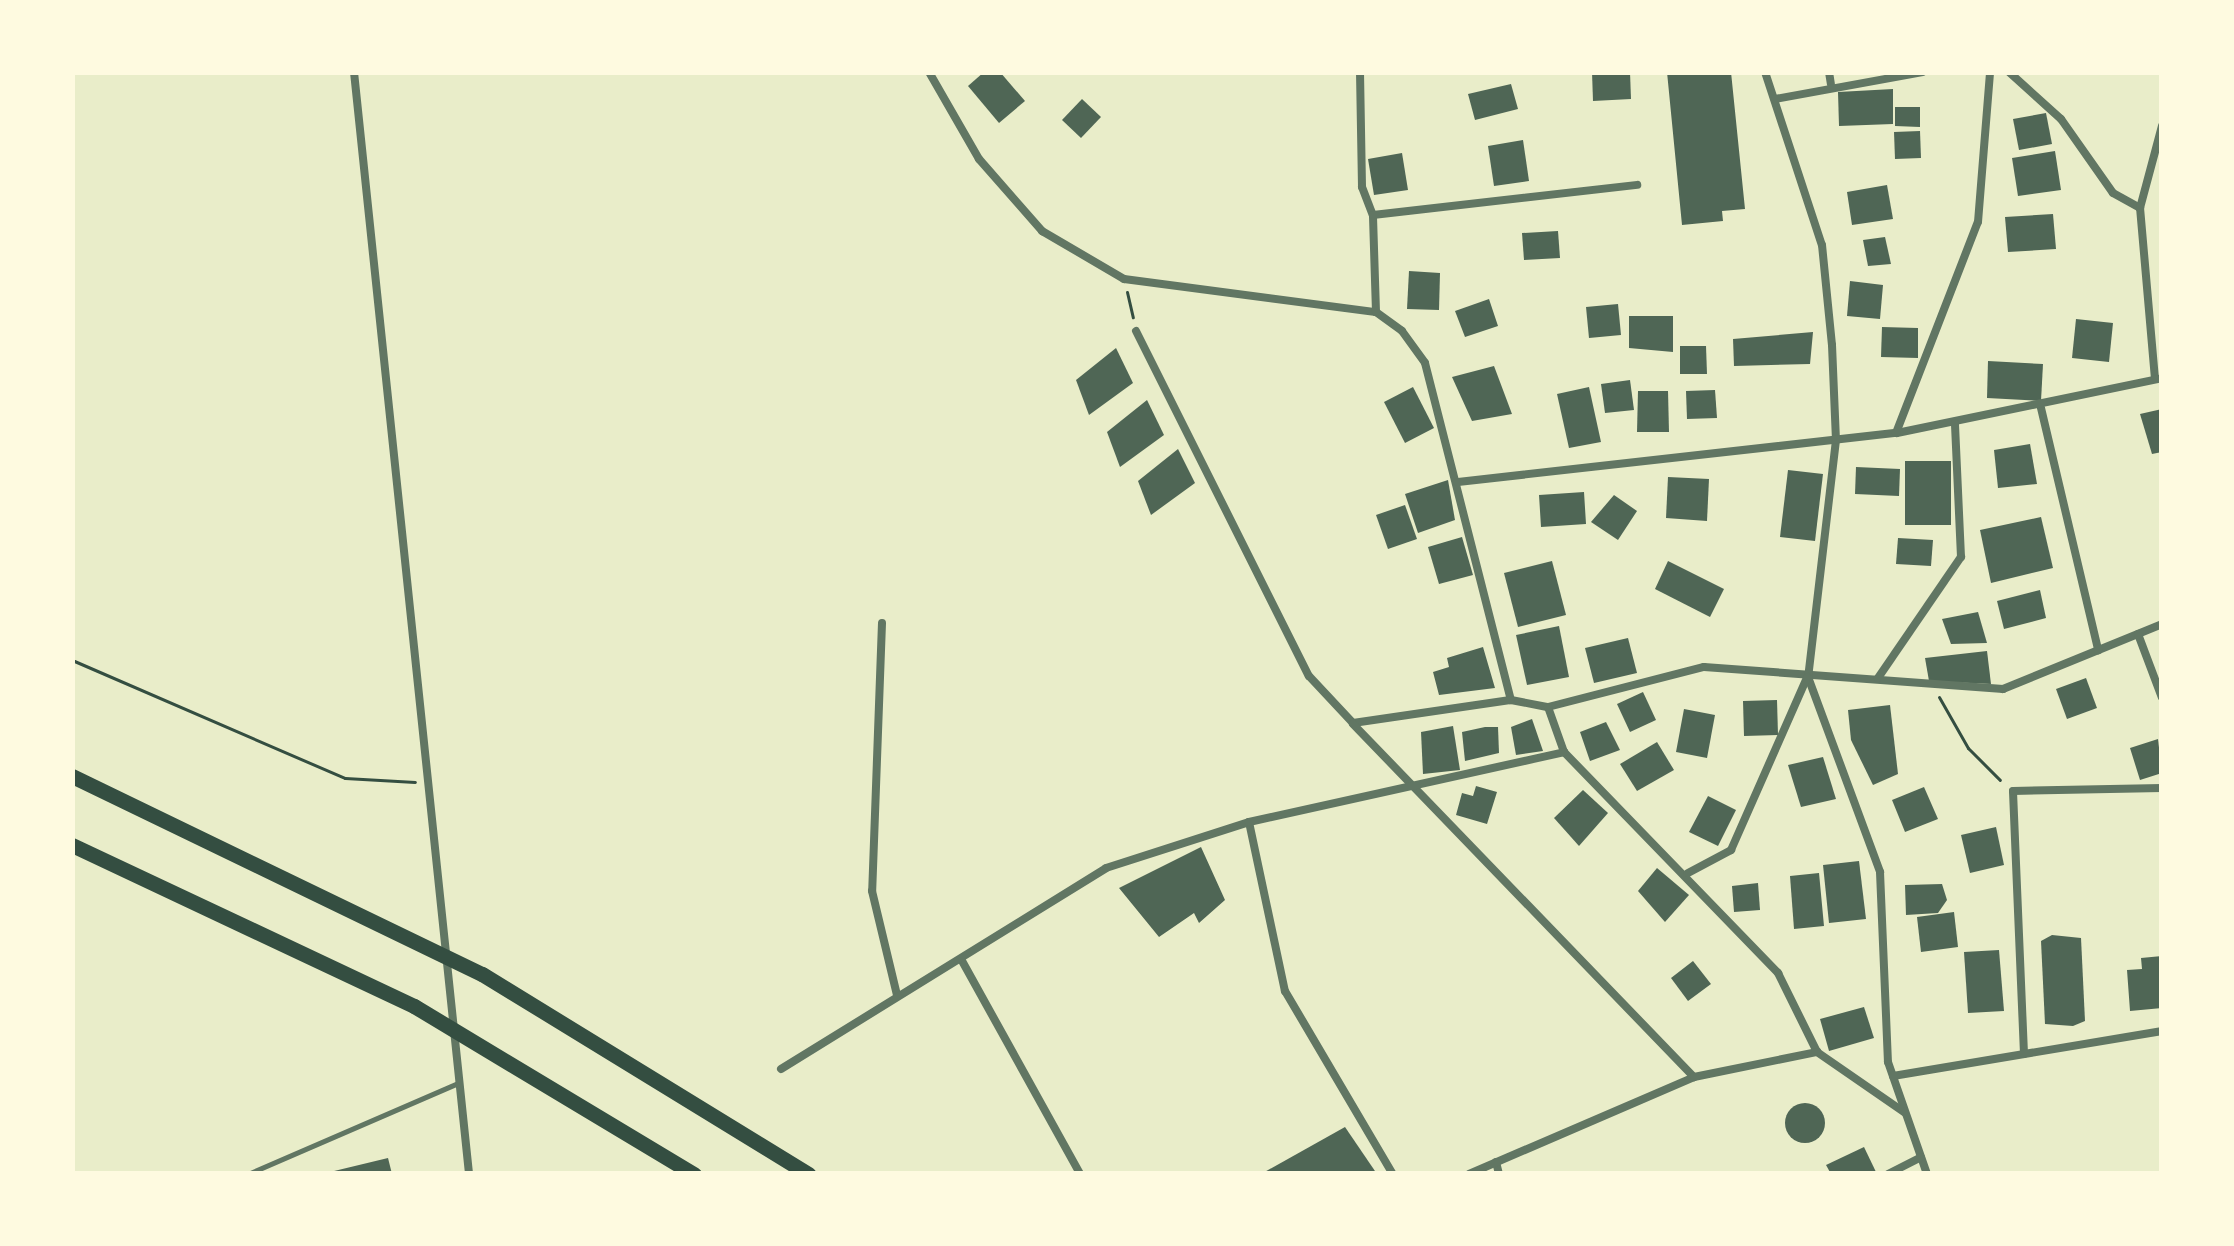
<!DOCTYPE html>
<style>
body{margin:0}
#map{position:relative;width:2234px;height:1246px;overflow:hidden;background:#e9edc9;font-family:Signika,sans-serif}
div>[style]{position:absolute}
.building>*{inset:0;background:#4f6655}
.round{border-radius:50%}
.path>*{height:3px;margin:-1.5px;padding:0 1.5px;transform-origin:1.5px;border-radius:1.5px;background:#344e41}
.service>*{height:4.5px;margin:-2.25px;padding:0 2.25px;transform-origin:2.25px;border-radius:2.25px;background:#617663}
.minor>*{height:8px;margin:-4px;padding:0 4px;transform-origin:4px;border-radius:4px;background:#617663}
.motorway>*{height:15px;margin:-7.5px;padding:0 7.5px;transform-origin:7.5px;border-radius:7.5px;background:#344e41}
span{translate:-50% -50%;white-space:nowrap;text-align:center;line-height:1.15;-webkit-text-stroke:9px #fefae0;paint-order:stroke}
.frame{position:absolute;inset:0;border:75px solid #fefae0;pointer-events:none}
</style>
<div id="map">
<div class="building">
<i style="clip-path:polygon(984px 72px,1000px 72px,1025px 101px,999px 123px,968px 86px)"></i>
<i style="clip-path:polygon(1592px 72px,1630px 72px,1631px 99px,1593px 101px)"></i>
<i style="clip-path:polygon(1667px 72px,1731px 72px,1745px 209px,1722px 211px,1723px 221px,1682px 225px)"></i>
<i style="clip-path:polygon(1511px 84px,1518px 109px,1475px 120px,1468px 94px)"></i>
<i style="clip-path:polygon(1893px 89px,1893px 124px,1839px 126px,1838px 92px)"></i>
<i style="clip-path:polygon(1082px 99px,1101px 117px,1081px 138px,1062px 120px)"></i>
<i style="clip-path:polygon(1895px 107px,1920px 107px,1920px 127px,1895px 126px)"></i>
<i style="clip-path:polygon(2046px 113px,2052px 144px,2019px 150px,2013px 119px)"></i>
<i style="clip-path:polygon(1920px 131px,1921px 158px,1895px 159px,1894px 132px)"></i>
<i style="clip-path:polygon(1523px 140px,1529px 181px,1494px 186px,1488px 146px)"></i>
<i style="clip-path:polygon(2055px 151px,2061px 190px,2018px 196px,2012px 158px)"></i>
<i style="clip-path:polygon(1402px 153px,1408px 190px,1374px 195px,1368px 159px)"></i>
<i style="clip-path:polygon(1887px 185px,1893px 219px,1852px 225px,1847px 192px)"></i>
<i style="clip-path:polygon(2053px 214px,2056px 249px,2008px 252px,2005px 217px)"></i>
<i style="clip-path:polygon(1558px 231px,1560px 258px,1524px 260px,1522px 233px)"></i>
<i style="clip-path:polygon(1885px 237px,1891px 264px,1868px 266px,1863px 240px)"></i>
<i style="clip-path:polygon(1409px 271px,1440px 273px,1439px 310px,1407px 309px)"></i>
<i style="clip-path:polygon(1850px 281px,1883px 285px,1880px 319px,1847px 316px)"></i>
<i style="clip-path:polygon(1489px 299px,1498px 326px,1465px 337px,1455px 311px)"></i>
<i style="clip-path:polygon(1618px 304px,1621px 335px,1589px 338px,1586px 307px)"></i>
<i style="clip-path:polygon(1629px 316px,1673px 316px,1673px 352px,1629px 348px)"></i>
<i style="clip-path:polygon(2076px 319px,2113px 323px,2109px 362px,2072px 358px)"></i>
<i style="clip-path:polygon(1882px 327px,1918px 328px,1918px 358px,1881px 357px)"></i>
<i style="clip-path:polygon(1813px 332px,1810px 364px,1734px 366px,1733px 339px)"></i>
<i style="clip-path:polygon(1680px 346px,1706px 346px,1707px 374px,1680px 374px)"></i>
<i style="clip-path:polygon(1116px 348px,1133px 383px,1089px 415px,1076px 380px)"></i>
<i style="clip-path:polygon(1988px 361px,2043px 364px,2041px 401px,1987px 398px)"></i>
<i style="clip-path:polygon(1494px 366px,1512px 414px,1472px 421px,1452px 377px)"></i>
<i style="clip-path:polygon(1630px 380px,1634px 410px,1605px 413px,1601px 384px)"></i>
<i style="clip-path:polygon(1413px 387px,1434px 428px,1405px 443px,1384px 402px)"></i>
<i style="clip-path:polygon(1589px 387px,1601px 442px,1569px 448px,1557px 394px)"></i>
<i style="clip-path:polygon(1715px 390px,1717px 418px,1687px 419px,1686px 391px)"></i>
<i style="clip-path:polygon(1638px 391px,1668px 391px,1669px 432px,1637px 432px)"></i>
<i style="clip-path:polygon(1147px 400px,1164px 435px,1120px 467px,1107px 432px)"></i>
<i style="clip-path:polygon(2162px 409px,2162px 452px,2152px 454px,2140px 414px)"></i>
<i style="clip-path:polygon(2030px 444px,2037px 484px,1998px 488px,1994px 450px)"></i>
<i style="clip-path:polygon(1178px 449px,1195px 483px,1151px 515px,1138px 481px)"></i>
<i style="clip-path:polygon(1905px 461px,1951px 461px,1951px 525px,1905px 525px)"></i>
<i style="clip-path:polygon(1856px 467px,1900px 469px,1899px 496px,1855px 494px)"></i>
<i style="clip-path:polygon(1788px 470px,1823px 474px,1815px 541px,1780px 537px)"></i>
<i style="clip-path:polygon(1668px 477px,1709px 479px,1707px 521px,1666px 518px)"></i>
<i style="clip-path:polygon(1448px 480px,1455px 520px,1418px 533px,1405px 494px)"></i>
<i style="clip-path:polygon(1584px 492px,1586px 524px,1541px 527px,1539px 495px)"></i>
<i style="clip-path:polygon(1614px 495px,1637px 511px,1618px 540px,1591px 522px)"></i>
<i style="clip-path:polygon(1405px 505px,1417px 539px,1388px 549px,1376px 515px)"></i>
<i style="clip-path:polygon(2041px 517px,2053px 568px,1991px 583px,1980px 530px)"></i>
<i style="clip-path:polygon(1462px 537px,1473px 575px,1439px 584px,1428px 547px)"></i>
<i style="clip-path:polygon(1898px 538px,1933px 540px,1931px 566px,1896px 564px)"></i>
<i style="clip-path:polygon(1552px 561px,1566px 615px,1518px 627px,1504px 573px)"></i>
<i style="clip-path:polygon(1668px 561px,1724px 589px,1710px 617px,1655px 589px)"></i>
<i style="clip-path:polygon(2040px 590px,2046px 618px,2004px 629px,1997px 601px)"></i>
<i style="clip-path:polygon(1978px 612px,1987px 643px,1951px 644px,1942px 619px)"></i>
<i style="clip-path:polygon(1559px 626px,1569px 677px,1527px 685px,1516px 635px)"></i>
<i style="clip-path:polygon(1628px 638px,1637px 673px,1594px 683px,1585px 648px)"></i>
<i style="clip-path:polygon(1483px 647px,1495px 688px,1439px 695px,1433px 672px,1449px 667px,1447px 658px)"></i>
<i style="clip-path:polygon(1987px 651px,1991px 684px,1929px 681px,1925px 658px)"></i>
<i style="clip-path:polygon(2086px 678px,2097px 708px,2067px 719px,2056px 689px)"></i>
<i style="clip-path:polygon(1643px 692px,1656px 720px,1630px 732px,1617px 704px)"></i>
<i style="clip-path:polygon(1777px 700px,1778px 735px,1744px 736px,1743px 701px)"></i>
<i style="clip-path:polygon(1890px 705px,1898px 774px,1873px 785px,1851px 740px,1848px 710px)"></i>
<i style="clip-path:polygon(1684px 709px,1715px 715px,1707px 758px,1676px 752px)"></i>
<i style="clip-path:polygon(1532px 719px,1543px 751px,1516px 755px,1511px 727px)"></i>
<i style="clip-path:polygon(1606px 722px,1620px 750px,1590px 761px,1580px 732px)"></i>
<i style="clip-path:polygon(1453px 726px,1460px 770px,1423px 774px,1421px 732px)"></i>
<i style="clip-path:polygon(1485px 727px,1498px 727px,1499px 753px,1465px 761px,1462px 732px)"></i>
<i style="clip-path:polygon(2158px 739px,2162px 773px,2140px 780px,2130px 748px)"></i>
<i style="clip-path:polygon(1657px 742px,1674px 770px,1637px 791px,1620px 764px)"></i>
<i style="clip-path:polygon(1823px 757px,1836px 799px,1801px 807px,1788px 765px)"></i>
<i style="clip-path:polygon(1476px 786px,1497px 792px,1487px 824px,1456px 815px,1462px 793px,1473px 796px)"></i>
<i style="clip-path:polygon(1924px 787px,1938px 819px,1905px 832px,1892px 800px)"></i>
<i style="clip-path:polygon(1583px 790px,1608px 813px,1579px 846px,1554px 818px)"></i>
<i style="clip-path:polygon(1708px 796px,1736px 810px,1718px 846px,1689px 832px)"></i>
<i style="clip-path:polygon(1996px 827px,2004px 865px,1970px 873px,1961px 835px)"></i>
<i style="clip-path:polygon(1201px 847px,1225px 900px,1199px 923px,1194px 913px,1159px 937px,1119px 888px)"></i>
<i style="clip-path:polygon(1859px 861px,1866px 919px,1829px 923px,1823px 865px)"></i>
<i style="clip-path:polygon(1657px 868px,1689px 895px,1665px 922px,1638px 891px)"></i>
<i style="clip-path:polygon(1819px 873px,1824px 926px,1794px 929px,1790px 876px)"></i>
<i style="clip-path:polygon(1758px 883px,1760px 910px,1734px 912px,1732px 886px)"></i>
<i style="clip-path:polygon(1942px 884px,1947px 900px,1938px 913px,1906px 915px,1905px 885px)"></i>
<i style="clip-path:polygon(1954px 912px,1958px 947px,1921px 952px,1917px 917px)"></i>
<i style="clip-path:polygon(2052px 935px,2081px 938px,2085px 1021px,2073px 1026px,2045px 1024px,2041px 941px)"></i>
<i style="clip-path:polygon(1999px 950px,2004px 1011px,1968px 1013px,1964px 952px)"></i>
<i style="clip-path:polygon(2162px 956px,2162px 1008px,2130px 1011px,2127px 970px,2142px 969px,2141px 958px)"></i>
<i style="clip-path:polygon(1693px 961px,1711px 984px,1688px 1001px,1671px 978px)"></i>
<i style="clip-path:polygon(1864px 1007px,1874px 1038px,1829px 1051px,1820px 1019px)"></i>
<i class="round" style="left:1785px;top:1103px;width:40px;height:40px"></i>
<i style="clip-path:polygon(1345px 1127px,1377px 1174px,1261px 1174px)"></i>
<i style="clip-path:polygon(1864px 1147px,1876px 1172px,1831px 1174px,1826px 1165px)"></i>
<i style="clip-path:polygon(388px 1158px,392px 1174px,331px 1174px,330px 1172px)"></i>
</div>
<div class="path">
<i style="left:1127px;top:292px;width:26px;rotate:77deg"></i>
<i style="left:72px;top:660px;width:297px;rotate:23.4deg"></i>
<i style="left:345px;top:778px;width:70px;rotate:3.3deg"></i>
<i style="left:1939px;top:697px;width:59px;rotate:60.4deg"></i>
<i style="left:1968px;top:748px;width:45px;rotate:45deg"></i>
</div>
<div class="service">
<i style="left:248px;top:1174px;width:227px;rotate:-23.4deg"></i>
</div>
<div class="minor">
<i style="left:354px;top:72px;width:1108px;rotate:84.04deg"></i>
<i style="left:929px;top:72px;width:100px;rotate:60.1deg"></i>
<i style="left:979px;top:159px;width:96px;rotate:48.8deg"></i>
<i style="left:1042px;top:231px;width:95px;rotate:30.3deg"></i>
<i style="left:1124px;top:279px;width:254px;rotate:7.5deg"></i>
<i style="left:1376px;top:312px;width:32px;rotate:36deg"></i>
<i style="left:1402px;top:331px;width:39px;rotate:54deg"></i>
<i style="left:1425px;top:363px;width:348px;rotate:75.7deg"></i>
<i style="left:1511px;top:700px;width:38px;rotate:11deg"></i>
<i style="left:1548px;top:707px;width:161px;rotate:-14.4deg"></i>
<i style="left:1704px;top:667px;width:300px;rotate:4.2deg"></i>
<i style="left:2003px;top:689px;width:172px;rotate:-22.2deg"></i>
<i style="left:1360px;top:72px;width:115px;rotate:89deg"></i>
<i style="left:1362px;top:187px;width:30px;rotate:69deg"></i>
<i style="left:1765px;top:72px;width:182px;rotate:71.8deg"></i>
<i style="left:1822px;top:245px;width:100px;rotate:84.3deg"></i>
<i style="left:1832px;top:345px;width:95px;rotate:87.6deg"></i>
<i style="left:1836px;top:440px;width:239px;rotate:96.7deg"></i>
<i style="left:1808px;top:677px;width:208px;rotate:69.7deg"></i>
<i style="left:1880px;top:872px;width:190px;rotate:87.6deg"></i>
<i style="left:1888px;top:1062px;width:119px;rotate:70.8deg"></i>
<i style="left:1829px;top:72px;width:12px;rotate:81deg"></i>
<i style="left:2009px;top:72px;width:70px;rotate:42.1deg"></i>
<i style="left:2061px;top:119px;width:90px;rotate:54.9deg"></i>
<i style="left:2113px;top:193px;width:31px;rotate:29deg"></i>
<i style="left:1775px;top:99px;width:150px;rotate:-10.3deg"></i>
<i style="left:1376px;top:312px;width:97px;rotate:-91.8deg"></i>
<i style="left:1373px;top:215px;width:266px;rotate:-6.5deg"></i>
<i style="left:1136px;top:331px;width:386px;rotate:63.4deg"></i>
<i style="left:1309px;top:676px;width:64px;rotate:46.9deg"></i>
<i style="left:1353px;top:723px;width:159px;rotate:-8.3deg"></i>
<i style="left:2155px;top:379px;width:172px;rotate:-95deg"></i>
<i style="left:2140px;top:208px;width:85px;rotate:-75deg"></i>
<i style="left:2041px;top:408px;width:249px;rotate:76.7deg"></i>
<i style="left:1897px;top:433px;width:271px;rotate:-11.7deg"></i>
<i style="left:1458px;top:482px;width:441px;rotate:-6.4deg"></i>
<i style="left:1896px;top:433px;width:226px;rotate:-68.8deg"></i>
<i style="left:1978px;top:222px;width:150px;rotate:-85.4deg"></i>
<i style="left:882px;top:623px;width:268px;rotate:92.1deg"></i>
<i style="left:872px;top:891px;width:107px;rotate:76.5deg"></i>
<i style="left:2138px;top:634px;width:68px;rotate:69.4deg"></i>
<i style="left:1878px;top:678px;width:147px;rotate:-55.6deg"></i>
<i style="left:1961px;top:557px;width:134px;rotate:-92.6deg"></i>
<i style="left:1548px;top:707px;width:48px;rotate:70.4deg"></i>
<i style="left:1564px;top:752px;width:308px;rotate:45.9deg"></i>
<i style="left:1778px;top:973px;width:88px;rotate:63.7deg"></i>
<i style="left:1817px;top:1052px;width:106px;rotate:34.6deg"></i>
<i style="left:1353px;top:724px;width:491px;rotate:46deg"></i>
<i style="left:1249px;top:822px;width:173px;rotate:78deg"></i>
<i style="left:1285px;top:991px;width:212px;rotate:59.5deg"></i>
<i style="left:1688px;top:873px;width:49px;rotate:-28.1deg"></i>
<i style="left:1731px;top:850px;width:188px;rotate:-66.2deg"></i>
<i style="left:961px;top:959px;width:246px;rotate:61deg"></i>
<i style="left:2024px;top:1054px;width:263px;rotate:-92.4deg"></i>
<i style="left:2013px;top:791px;width:149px;rotate:-1.2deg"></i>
<i style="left:781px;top:1069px;width:382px;rotate:-31.7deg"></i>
<i style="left:1106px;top:868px;width:150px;rotate:-17.8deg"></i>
<i style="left:1249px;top:822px;width:323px;rotate:-12.5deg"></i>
<i style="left:1893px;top:1076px;width:273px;rotate:-9.5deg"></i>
<i style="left:1496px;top:1162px;width:12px;rotate:76deg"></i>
<i style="left:1469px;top:1174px;width:245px;rotate:-23.3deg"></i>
<i style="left:1694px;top:1077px;width:126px;rotate:-11.5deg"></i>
<i style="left:1888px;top:1174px;width:37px;rotate:-27deg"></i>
</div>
<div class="motorway">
<i style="left:72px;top:776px;width:455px;rotate:25.8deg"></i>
<i style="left:482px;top:974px;width:383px;rotate:31.5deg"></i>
<i style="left:72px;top:845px;width:378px;rotate:25.2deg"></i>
<i style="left:414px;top:1006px;width:327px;rotate:31deg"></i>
</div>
<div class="frame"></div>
</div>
